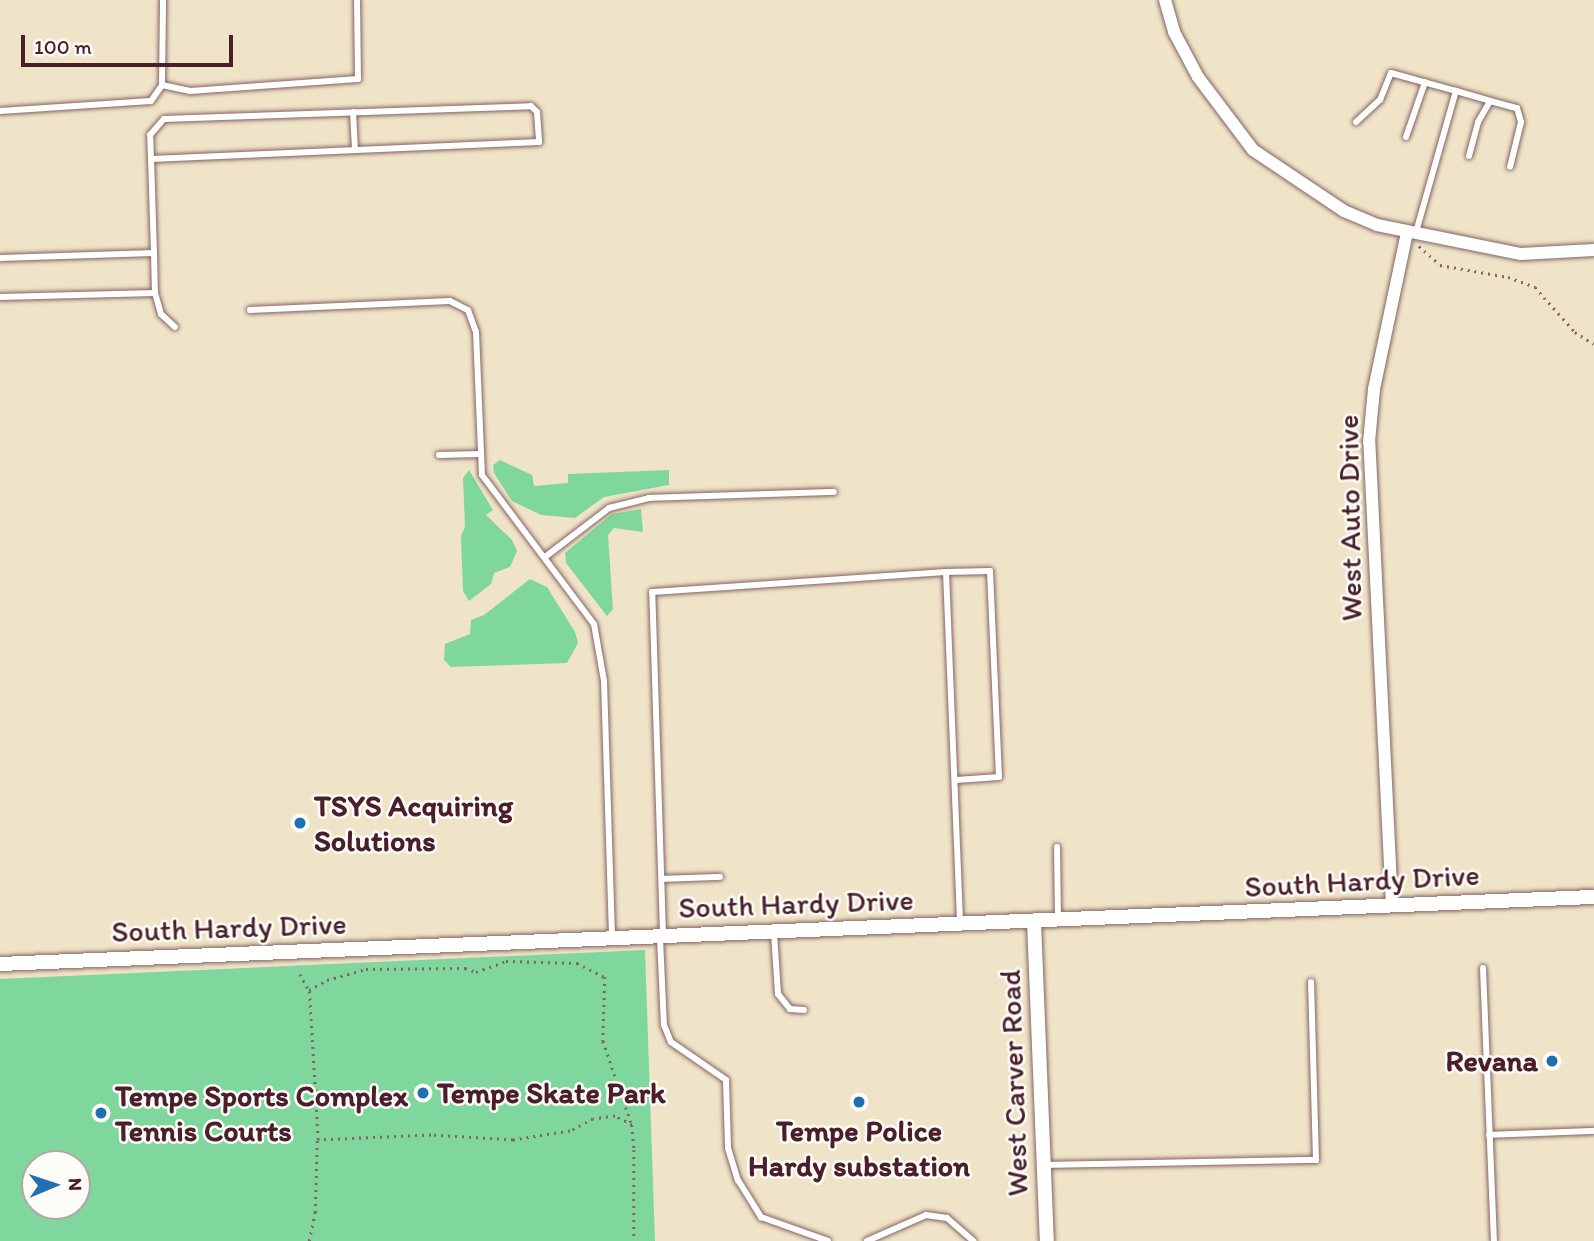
<!DOCTYPE html>
<style>
body{margin:0}
#map{position:relative;width:1594px;height:1241px;overflow:hidden;background:#f0e4c8;font-family:Itim,sans-serif}
div>[style]{position:absolute}
.green>*{inset:0;background:#7fd79d}
.path>*{height:2.5px;margin-top:-1.25px;transform-origin:0;background:repeating-linear-gradient(90deg,#846462 0 2px,transparent 0 7px)}
.roads{filter:drop-shadow(0 0 2px #846462) drop-shadow(0 0 2px #846462)}
.service>*{height:6px;margin:-3px;padding:0 3px;transform-origin:3px;border-radius:3px;background:#fff}
.minor>*{height:12px;margin:-6px;padding:0 6px;transform-origin:6px;border-radius:6px;background:#fff}
.tertiary>*{height:14px;margin:-7px;padding:0 7px;transform-origin:7px;border-radius:7px;background:#fff}
.dots>*{width:19px;height:19px;translate:-50% -50%;box-sizing:border-box;border:4px solid #fdfcf7;border-radius:50%}
span{translate:-50% -50%;white-space:nowrap;text-align:center;line-height:1.15;-webkit-text-stroke:5px #fdfcf7;paint-order:stroke}
.street-label{font-size:30px;color:#4a1f2b}
.poi-label{font-size:30px;color:#4a1f2b;font-weight:700}
.left{translate:0 -50%;text-align:left}
.right{translate:-100% -50%;text-align:right}
.north{position:absolute;left:21px;top:1150px;width:70px;height:70px;box-sizing:border-box;background:#fdfcf7;border:2px solid #b5a4a5;border-radius:50%;rotate:88deg;font-size:19px;font-weight:700;line-height:28px;text-align:center;color:#4a1f2b}
.north::after{content:'';display:block;margin:auto;width:24px;height:32px;background:#1f6fb2;clip-path:polygon(50% 0,100% 100%,50% 72%,0 100%)}
.scale{position:absolute;left:21px;top:35px;width:212px;height:32px;box-sizing:border-box;border:4px solid #4a1f2b;border-top:0;padding-left:9px;font-size:21px;line-height:24px;white-space:nowrap;color:#4a1f2b;-webkit-text-stroke:5px #fdfcf7;paint-order:stroke}
</style>
<div id="map">
<div class="green">
<i style="clip-path:polygon(500px 460px,532px 475px,534px 486px,568px 483px,568px 474px,669px 470px,669px 485px,604px 497px,575px 518px,541px 515px,512px 501px,494px 473px,493px 465px)"></i>
<i style="clip-path:polygon(469px 470px,493px 510px,486px 515px,512px 540px,517px 551px,510px 567px,494px 573px,491px 584px,469px 601px,463px 591px,461px 536px,465px 527px,463px 478px)"></i>
<i style="clip-path:polygon(641px 509px,643px 532px,614px 528px,608px 535px,613px 609px,607px 616px,566px 563px,565px 553px,612px 514px)"></i>
<i style="clip-path:polygon(530px 579px,547px 587px,575px 632px,578px 643px,567px 663px,451px 667px,444px 660px,445px 644px,470px 634px,471px 620px,484px 615px)"></i>
<i style="clip-path:polygon(evenodd,645px 950px,655px 1241px,0 1241px,0 979px,645px 950px,35px 1164px,77px 1164px,77px 1206px,35px 1206px,35px 1164px)"></i>
</div>
<div class="path">
<i style="left:1419px;top:246px;width:28px;rotate:42deg"></i>
<i style="left:1440px;top:265px;width:69px;rotate:10deg"></i>
<i style="left:1508px;top:277px;width:29px;rotate:20deg"></i>
<i style="left:1535px;top:287px;width:60px;rotate:48.4deg"></i>
<i style="left:1575px;top:332px;width:22px;rotate:32deg"></i>
<i style="left:300px;top:974px;width:21px;rotate:61deg"></i>
<i style="left:632px;top:1125px;width:19px;rotate:-152deg"></i>
<i style="left:615px;top:1116px;width:22px;rotate:172deg"></i>
<i style="left:593px;top:1119px;width:26px;rotate:152deg"></i>
<i style="left:570px;top:1131px;width:58px;rotate:171deg"></i>
<i style="left:513px;top:1140px;width:82px;rotate:-176.5deg"></i>
<i style="left:431px;top:1135px;width:113px;rotate:177.5deg"></i>
<i style="left:318px;top:1140px;width:150px;rotate:-93.4deg"></i>
<i style="left:309px;top:990px;width:21px;rotate:-29deg"></i>
<i style="left:327px;top:980px;width:41px;rotate:-15.8deg"></i>
<i style="left:366px;top:969px;width:99px;rotate:-0.6deg"></i>
<i style="left:465px;top:968px;width:12px;rotate:20deg"></i>
<i style="left:476px;top:972px;width:32px;rotate:-20deg"></i>
<i style="left:506px;top:961px;width:71px;rotate:1.6deg"></i>
<i style="left:577px;top:963px;width:31px;rotate:27deg"></i>
<i style="left:605px;top:977px;width:64px;rotate:91.8deg"></i>
<i style="left:603px;top:1041px;width:89px;rotate:71deg"></i>
<i style="left:632px;top:1125px;width:25px;rotate:85deg"></i>
<i style="left:634px;top:1150px;width:91px;rotate:90deg"></i>
<i style="left:309px;top:1241px;width:29px;rotate:-78deg"></i>
<i style="left:315px;top:1213px;width:73px;rotate:-88.4deg"></i>
</div>
<div class="roads">
<div class="service">
<i style="left:162px;top:85px;width:29px;rotate:12deg"></i>
<i style="left:190px;top:91px;width:168px;rotate:-4.1deg"></i>
<i style="left:358px;top:79px;width:79px;rotate:-90.7deg"></i>
<i style="left:0;top:111px;width:151px;rotate:-3.8deg"></i>
<i style="left:151px;top:101px;width:19px;rotate:-55deg"></i>
<i style="left:162px;top:85px;width:85px;rotate:-89.3deg"></i>
<i style="left:353px;top:112px;width:38px;rotate:87deg"></i>
<i style="left:1356px;top:122px;width:33px;rotate:-43deg"></i>
<i style="left:1380px;top:100px;width:29px;rotate:-68deg"></i>
<i style="left:1391px;top:73px;width:67px;rotate:15.5deg"></i>
<i style="left:1406px;top:137px;width:58px;rotate:-70.9deg"></i>
<i style="left:1469px;top:156px;width:35px;rotate:-75deg"></i>
<i style="left:1478px;top:122px;width:24px;rotate:-60deg"></i>
<i style="left:1490px;top:101px;width:28px;rotate:15deg"></i>
<i style="left:1517px;top:108px;width:15px;rotate:74deg"></i>
<i style="left:1521px;top:122px;width:46px;rotate:103.7deg"></i>
<i style="left:1416px;top:232px;width:147px;rotate:-74.2deg"></i>
<i style="left:1456px;top:91px;width:35px;rotate:16deg"></i>
<i style="left:154px;top:253px;width:40px;rotate:88.6deg"></i>
<i style="left:0;top:258px;width:154px;rotate:-1.9deg"></i>
<i style="left:154px;top:253px;width:94px;rotate:-91.8deg"></i>
<i style="left:151px;top:159px;width:24px;rotate:-92deg"></i>
<i style="left:150px;top:135px;width:21px;rotate:-49deg"></i>
<i style="left:164px;top:119px;width:367px;rotate:-2deg"></i>
<i style="left:531px;top:106px;width:8px;rotate:45deg"></i>
<i style="left:537px;top:112px;width:30px;rotate:86deg"></i>
<i style="left:539px;top:142px;width:388px;rotate:177.5deg"></i>
<i style="left:0;top:297px;width:155px;rotate:-1.5deg"></i>
<i style="left:155px;top:293px;width:22px;rotate:74deg"></i>
<i style="left:161px;top:314px;width:19px;rotate:43deg"></i>
<i style="left:250px;top:310px;width:200px;rotate:-2.6deg"></i>
<i style="left:450px;top:301px;width:20px;rotate:27deg"></i>
<i style="left:468px;top:310px;width:23px;rotate:70deg"></i>
<i style="left:476px;top:332px;width:143px;rotate:87.6deg"></i>
<i style="left:482px;top:475px;width:186px;rotate:53.1deg"></i>
<i style="left:594px;top:624px;width:58px;rotate:80deg"></i>
<i style="left:604px;top:681px;width:256px;rotate:88.2deg"></i>
<i style="left:439px;top:455px;width:41px;rotate:-1.4deg"></i>
<i style="left:545px;top:557px;width:81px;rotate:-37.4deg"></i>
<i style="left:609px;top:508px;width:41px;rotate:-14deg"></i>
<i style="left:649px;top:498px;width:185px;rotate:-1.9deg"></i>
<i style="left:946px;top:572px;width:44px;rotate:-1.3deg"></i>
<i style="left:990px;top:571px;width:206px;rotate:87.5deg"></i>
<i style="left:999px;top:777px;width:43px;rotate:176deg"></i>
<i style="left:1057px;top:847px;width:71px;rotate:89.2deg"></i>
<i style="left:662px;top:879px;width:58px;rotate:-2deg"></i>
<i style="left:774px;top:933px;width:61px;rotate:86.2deg"></i>
<i style="left:778px;top:994px;width:19px;rotate:51deg"></i>
<i style="left:790px;top:1009px;width:14px;rotate:4deg"></i>
<i style="left:663px;top:934px;width:342px;rotate:-91.8deg"></i>
<i style="left:652px;top:592px;width:295px;rotate:-3.9deg"></i>
<i style="left:946px;top:572px;width:351px;rotate:87.7deg"></i>
<i style="left:660px;top:938px;width:87px;rotate:87.4deg"></i>
<i style="left:664px;top:1025px;width:18px;rotate:68deg"></i>
<i style="left:671px;top:1042px;width:67px;rotate:34.6deg"></i>
<i style="left:726px;top:1080px;width:68px;rotate:88.3deg"></i>
<i style="left:728px;top:1148px;width:34px;rotate:73deg"></i>
<i style="left:738px;top:1180px;width:44px;rotate:58.1deg"></i>
<i style="left:761px;top:1217px;width:71px;rotate:19.7deg"></i>
<i style="left:1483px;top:968px;width:273px;rotate:87.7deg"></i>
<i style="left:1489px;top:1135px;width:105px;rotate:-2.2deg"></i>
<i style="left:1045px;top:1165px;width:271px;rotate:-1.1deg"></i>
<i style="left:1316px;top:1160px;width:178px;rotate:-91.6deg"></i>
<i style="left:867px;top:1241px;width:64px;rotate:-23.8deg"></i>
<i style="left:926px;top:1215px;width:21px;rotate:8deg"></i>
<i style="left:947px;top:1218px;width:35px;rotate:41deg"></i>
</div>
<div class="minor">
<i style="left:1165px;top:0;width:33px;rotate:74deg"></i>
<i style="left:1174px;top:32px;width:51px;rotate:61.9deg"></i>
<i style="left:1198px;top:77px;width:91px;rotate:53deg"></i>
<i style="left:1253px;top:150px;width:110px;rotate:33.8deg"></i>
<i style="left:1344px;top:211px;width:36px;rotate:23deg"></i>
<i style="left:1377px;top:225px;width:147px;rotate:11.4deg"></i>
<i style="left:1521px;top:254px;width:73px;rotate:-3.1deg"></i>
<i style="left:1392px;top:906px;width:465px;rotate:-92.8deg"></i>
<i style="left:1369px;top:442px;width:53px;rotate:-84.6deg"></i>
<i style="left:1374px;top:389px;width:160px;rotate:-78.1deg"></i>
</div>
<div class="tertiary">
<i style="left:1034px;top:922px;width:319px;rotate:87.7deg"></i>
<i style="left:0;top:964px;width:1595px;rotate:-2.41deg"></i>
</div>
</div>
<div class="dots">
<i style="left:300px;top:823px;background:#1f6fb2"></i>
<i style="left:1552px;top:1061px;background:#1f6fb2"></i>
<i style="left:423px;top:1093px;background:#1f6fb2"></i>
<i style="left:859px;top:1102px;background:#1f6fb2"></i>
<i style="left:101px;top:1113px;background:#1f6fb2"></i>
</div>
<div class="street-label">
<span style="left:1350px;top:518px;rotate:-91deg">West Auto Drive</span>
<span style="left:1362px;top:881px;rotate:-3deg">South Hardy Drive</span>
<span style="left:796px;top:904px;rotate:-2deg">South Hardy Drive</span>
<span style="left:229px;top:928px;rotate:-2deg">South Hardy Drive</span>
<span style="left:1014px;top:1083px;rotate:-92deg">West Carver Road</span>
</div>
<div class="poi-label">
<span class="left" style="left:314px;top:823px">TSYS Acquiring<br>Solutions</span>
<span class="right" style="left:1538px;top:1061px">Revana</span>
<span class="left" style="left:437px;top:1093px">Tempe Skate Park</span>
<span class="left" style="left:115px;top:1113px">Tempe Sports Complex<br>Tennis Courts</span>
<span style="left:859px;top:1148px">Tempe Police<br>Hardy substation</span>
</div>
<div class="north">N</div>
<div class="scale">100 m</div>
</div>
